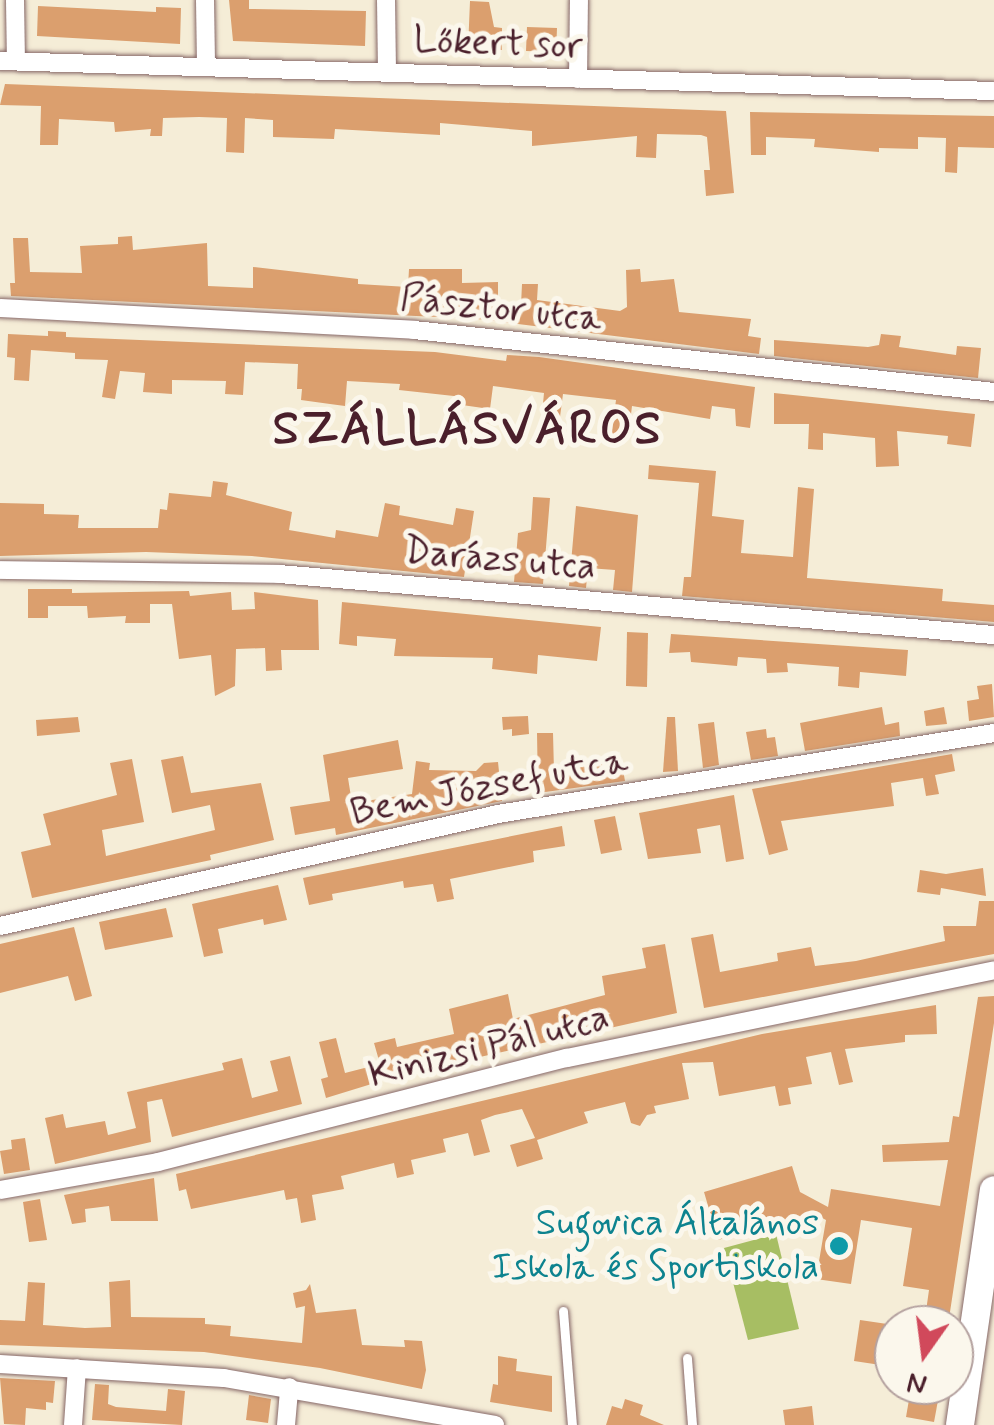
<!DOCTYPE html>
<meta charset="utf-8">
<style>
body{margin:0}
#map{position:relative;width:994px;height:1425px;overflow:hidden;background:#f5edd7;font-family:Mynerve,sans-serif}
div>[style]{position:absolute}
.green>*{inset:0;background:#a7be63}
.building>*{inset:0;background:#db9f6e}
.roads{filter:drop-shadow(0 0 2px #866767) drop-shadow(0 0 2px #866767)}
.lane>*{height:9px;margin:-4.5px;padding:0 4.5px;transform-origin:4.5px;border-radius:4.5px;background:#fff}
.street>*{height:18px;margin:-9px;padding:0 9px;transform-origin:9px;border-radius:9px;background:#fff}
.primary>*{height:28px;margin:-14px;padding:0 14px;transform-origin:14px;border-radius:14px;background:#fff}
.dots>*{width:28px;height:28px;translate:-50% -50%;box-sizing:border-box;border:5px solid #fbf7ec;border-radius:50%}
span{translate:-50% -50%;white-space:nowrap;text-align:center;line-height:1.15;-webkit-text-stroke:10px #fbf7ec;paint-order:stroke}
.street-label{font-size:38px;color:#4a1f2b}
.culture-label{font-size:38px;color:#0d838f}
.right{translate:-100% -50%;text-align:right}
.district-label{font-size:48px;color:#4a1f2b;font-weight:700;letter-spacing:2.5px}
.north{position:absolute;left:874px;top:1305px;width:100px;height:100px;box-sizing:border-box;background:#fbf7ec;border:2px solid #b4a19f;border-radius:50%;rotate:194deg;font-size:28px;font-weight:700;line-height:40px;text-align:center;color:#4a1f2b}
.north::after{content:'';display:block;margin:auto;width:35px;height:45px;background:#d1495b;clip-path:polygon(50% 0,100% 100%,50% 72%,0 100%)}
</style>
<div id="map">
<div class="green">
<i style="clip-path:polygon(776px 1234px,799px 1329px,748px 1340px,724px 1248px)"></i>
</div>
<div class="building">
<i style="clip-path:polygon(229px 0,249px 0,249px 9px,366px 11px,365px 46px,233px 41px)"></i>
<i style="clip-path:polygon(470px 1px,489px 2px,494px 27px,502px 28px,502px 50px,468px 49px)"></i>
<i style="clip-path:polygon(38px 6px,156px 12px,156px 7px,181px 8px,180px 44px,37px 36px)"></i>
<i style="clip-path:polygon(527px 27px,557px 28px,556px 52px,526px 51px)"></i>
<i style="clip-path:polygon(5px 84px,726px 111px,734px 193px,706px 196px,704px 170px,710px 170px,707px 137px,701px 135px,657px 134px,656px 158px,636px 157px,637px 136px,532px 146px,532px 131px,440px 123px,440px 135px,335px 129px,334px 139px,273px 137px,273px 120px,245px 118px,244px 153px,226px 152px,227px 118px,199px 117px,163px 118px,162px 136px,150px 136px,151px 129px,115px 132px,114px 122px,59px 119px,58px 145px,40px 145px,41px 106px,0 105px)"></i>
<i style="clip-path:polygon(750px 112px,994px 116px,994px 148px,958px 147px,957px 173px,945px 172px,946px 138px,918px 137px,918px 149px,879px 148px,879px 152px,814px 147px,815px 139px,766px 137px,766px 155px,751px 155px)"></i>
<i style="clip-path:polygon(132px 236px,133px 250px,207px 243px,208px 286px,253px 288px,253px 267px,358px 279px,358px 284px,408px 287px,409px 269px,462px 269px,462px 283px,498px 282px,498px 305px,521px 305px,522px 284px,538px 284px,537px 300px,620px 311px,627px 307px,626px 270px,640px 269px,641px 282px,674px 279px,679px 312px,751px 319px,748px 336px,761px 338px,759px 354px,477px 319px,11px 296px,10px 283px,15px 283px,13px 238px,28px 238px,30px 272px,82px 273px,80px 246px,118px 244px,118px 237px)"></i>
<i style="clip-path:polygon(48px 331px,66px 332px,66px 337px,435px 352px,506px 361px,507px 355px,539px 357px,755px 387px,750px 428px,736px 426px,735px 409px,712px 406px,710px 419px,632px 406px,628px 439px,611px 437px,616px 400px,563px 394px,560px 417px,542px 414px,544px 393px,493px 386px,490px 409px,462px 405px,463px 397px,399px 390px,400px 384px,347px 381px,345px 406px,330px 404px,301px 400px,302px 389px,297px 389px,298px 364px,245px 362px,243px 395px,225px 394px,226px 381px,172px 380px,172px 394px,143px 392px,145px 373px,120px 371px,115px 399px,102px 397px,108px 360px,75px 359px,75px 353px,31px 350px,29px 381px,14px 380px,15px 358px,7px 357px,8px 334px,48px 336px)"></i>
<i style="clip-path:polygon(881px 334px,901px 336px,899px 347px,956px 355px,957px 346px,981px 348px,978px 378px,774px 356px,774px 340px,868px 347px,879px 345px)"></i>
<i style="clip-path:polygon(774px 393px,975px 414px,971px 447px,947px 444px,948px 436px,897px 431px,899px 466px,876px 467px,875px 438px,823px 433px,823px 450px,808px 449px,809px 424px,774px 424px)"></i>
<i style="clip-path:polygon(649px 465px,716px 471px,712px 516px,744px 520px,741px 553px,793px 557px,798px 487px,814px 489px,807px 578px,943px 589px,942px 601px,994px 605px,994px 622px,682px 596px,684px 577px,691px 577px,699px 483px,648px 479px)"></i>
<i style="clip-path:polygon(213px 481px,228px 483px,226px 495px,292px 512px,289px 530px,335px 538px,336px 530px,378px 537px,385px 503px,400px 506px,399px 515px,453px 525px,456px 508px,474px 511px,464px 577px,252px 556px,146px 552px,0 556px,0 503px,44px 504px,44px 514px,79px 515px,78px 528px,158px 528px,160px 509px,167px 510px,169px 493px,211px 497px)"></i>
<i style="clip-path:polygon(533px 497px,550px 498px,543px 584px,514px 582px,518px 533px,531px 530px)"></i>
<i style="clip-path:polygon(576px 506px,638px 515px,632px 592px,613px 590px,615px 570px,588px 568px,586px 588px,569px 586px)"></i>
<i style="clip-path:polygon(28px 589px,72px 589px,72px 593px,189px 591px,190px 596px,231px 592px,232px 610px,255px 609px,254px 592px,318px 600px,319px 650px,281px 650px,282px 670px,266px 671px,265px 648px,236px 649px,235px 686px,215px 696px,211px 655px,179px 659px,172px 604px,150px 604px,150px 623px,125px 623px,126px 616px,88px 618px,87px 606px,48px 606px,48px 618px,28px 618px)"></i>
<i style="clip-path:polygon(342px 602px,601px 627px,597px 661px,538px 655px,537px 674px,492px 669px,493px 658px,394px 656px,396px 639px,357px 636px,357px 646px,339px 644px)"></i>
<i style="clip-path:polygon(627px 632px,648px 633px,647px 687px,626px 686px)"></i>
<i style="clip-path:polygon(671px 634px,908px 650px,906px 676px,860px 672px,859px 688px,838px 686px,839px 667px,787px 663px,788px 672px,767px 673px,766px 659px,738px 657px,737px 666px,691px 662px,690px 652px,669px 653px)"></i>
<i style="clip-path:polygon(992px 684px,994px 717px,969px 721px,967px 701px,979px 699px,977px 686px)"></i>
<i style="clip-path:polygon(882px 707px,885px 725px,899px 722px,900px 736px,805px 751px,800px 723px)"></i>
<i style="clip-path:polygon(944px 707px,947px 724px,926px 726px,924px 711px)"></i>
<i style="clip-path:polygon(528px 716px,529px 734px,512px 736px,512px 729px,503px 730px,502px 717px)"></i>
<i style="clip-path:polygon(78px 717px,80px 732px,37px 736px,36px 720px)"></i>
<i style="clip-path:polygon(667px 717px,675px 717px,678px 771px,663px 772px)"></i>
<i style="clip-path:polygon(714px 722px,719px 765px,703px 768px,698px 724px)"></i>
<i style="clip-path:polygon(766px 729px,767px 738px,775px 737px,778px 756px,751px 760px,746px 732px)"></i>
<i style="clip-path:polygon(537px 733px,553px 733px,554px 771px,621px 758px,625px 781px,538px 793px)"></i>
<i style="clip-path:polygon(398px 740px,403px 769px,348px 778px,352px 803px,412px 794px,416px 761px,430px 763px,429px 770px,476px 771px,484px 763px,498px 762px,502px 801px,336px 835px,335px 828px,295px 835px,290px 807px,330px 801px,323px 755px)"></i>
<i style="clip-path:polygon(952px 754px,955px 771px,935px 775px,939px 794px,926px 796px,923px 778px,891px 783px,894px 806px,781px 821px,788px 850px,769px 855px,752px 789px)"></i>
<i style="clip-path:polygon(183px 756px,191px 793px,261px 783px,274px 840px,210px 855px,211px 860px,32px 898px,21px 852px,51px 845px,43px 814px,117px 795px,110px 763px,132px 759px,144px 822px,102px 830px,106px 856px,215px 830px,210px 805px,172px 813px,161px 760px)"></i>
<i style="clip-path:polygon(734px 795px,744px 859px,726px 862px,720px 825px,697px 829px,701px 853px,648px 859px,639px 813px)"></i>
<i style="clip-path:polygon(615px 816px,622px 850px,601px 854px,594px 820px)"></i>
<i style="clip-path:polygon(562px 826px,565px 846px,533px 851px,534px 862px,450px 879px,454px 899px,437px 902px,433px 884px,404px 888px,403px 881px,332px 894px,333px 900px,309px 905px,303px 878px)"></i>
<i style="clip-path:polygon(983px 868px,986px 896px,941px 888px,940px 895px,917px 892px,920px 870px,946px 874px)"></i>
<i style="clip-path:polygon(278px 885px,287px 920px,264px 925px,263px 919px,218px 929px,223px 953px,204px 957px,192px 904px)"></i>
<i style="clip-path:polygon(979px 901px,994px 901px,994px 954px,704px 1008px,691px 938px,713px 934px,720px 972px,778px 961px,777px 953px,811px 947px,815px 966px,856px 961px,945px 941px,943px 926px,976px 926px)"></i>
<i style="clip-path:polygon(166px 908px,173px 937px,105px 950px,99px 922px)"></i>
<i style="clip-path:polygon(74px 927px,92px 996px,75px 1001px,68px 976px,0 993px,0 944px)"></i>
<i style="clip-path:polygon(665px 944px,677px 1013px,404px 1074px,326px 1098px,321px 1079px,328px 1077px,319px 1042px,336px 1038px,345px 1073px,380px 1064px,374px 1043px,395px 1038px,397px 1047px,454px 1034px,449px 1009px,508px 994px,513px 1019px,605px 995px,602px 976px,646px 968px,642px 948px)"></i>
<i style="clip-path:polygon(994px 996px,994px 1023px,948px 1325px,924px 1325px,929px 1290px,903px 1286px,912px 1228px,861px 1220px,851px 1284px,816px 1279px,826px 1220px,813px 1213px,718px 1240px,704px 1192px,792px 1166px,800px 1192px,828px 1207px,831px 1189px,940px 1206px,948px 1160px,883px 1162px,882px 1145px,949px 1142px,953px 1116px,959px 1117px,978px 997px)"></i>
<i style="clip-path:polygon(936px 1005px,937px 1034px,905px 1035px,905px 1042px,845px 1049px,853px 1082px,839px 1085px,831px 1052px,806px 1057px,812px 1084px,788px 1088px,791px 1104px,779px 1106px,775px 1086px,719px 1096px,713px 1062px,682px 1063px,689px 1099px,654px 1106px,656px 1113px,647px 1115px,640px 1126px,631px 1123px,625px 1102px,584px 1112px,588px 1123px,537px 1140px,543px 1159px,517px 1167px,510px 1145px,535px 1138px,522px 1109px,495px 1115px,481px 1120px,490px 1152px,474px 1156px,468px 1133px,443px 1139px,446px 1152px,411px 1160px,414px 1174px,397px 1178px,394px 1163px,341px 1176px,344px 1189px,312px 1195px,316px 1220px,301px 1223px,297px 1198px,286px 1200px,284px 1190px,191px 1209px,186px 1189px,179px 1191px,176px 1174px,762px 1034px)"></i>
<i style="clip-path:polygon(290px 1056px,302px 1104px,172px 1137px,162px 1099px,147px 1102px,151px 1142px,55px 1164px,45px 1118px,63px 1114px,66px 1128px,105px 1121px,108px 1135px,136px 1128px,127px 1092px,224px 1070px,222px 1063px,242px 1058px,252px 1098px,278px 1091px,270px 1061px)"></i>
<i style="clip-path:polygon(25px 1138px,30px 1170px,4px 1174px,0 1151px,12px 1149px,11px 1140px)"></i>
<i style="clip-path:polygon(154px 1178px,158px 1221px,111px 1221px,109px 1206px,85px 1209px,86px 1222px,72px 1224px,64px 1195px)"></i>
<i style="clip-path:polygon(40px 1199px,47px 1240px,29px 1242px,23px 1202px)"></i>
<i style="clip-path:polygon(130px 1280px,131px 1317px,205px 1318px,205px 1324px,231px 1326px,230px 1336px,302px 1343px,305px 1306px,296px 1308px,293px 1293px,306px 1290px,310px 1284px,316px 1313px,356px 1309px,362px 1345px,405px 1347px,404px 1340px,422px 1341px,426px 1370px,422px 1389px,320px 1368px,204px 1352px,0 1345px,0 1320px,25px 1321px,28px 1282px,45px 1283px,43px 1325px,85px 1328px,111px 1327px,109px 1282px)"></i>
<i style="clip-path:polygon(860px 1320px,894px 1325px,894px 1367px,854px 1361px)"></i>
<i style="clip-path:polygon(498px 1356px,517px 1359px,516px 1371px,552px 1376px,552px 1412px,490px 1402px,493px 1384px,498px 1385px)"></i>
<i style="clip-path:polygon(0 1378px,55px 1381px,53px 1403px,46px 1402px,46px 1410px,26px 1408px,25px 1425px,4px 1424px)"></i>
<i style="clip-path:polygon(95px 1384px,109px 1385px,108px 1404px,116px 1407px,166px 1411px,168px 1389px,185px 1391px,182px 1425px,92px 1420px)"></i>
<i style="clip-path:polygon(911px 1388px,939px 1395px,934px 1422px,906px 1417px)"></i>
<i style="clip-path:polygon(249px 1395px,271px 1399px,268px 1423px,246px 1420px)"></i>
<i style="clip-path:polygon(625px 1399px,643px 1405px,640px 1415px,664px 1425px,606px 1425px,612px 1406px,622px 1409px)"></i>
<i style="clip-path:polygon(812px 1406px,814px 1425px,785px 1425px,783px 1410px)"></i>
</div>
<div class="roads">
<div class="lane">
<i style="left:563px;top:1311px;width:114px;rotate:85.5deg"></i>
<i style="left:687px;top:1358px;width:67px;rotate:85.7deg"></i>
</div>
<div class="street">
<i style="left:15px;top:0;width:61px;rotate:89.1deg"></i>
<i style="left:205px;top:0;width:66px;rotate:89.1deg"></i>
<i style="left:386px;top:0;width:72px;rotate:89.2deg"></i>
<i style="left:0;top:61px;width:994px;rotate:1.73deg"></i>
<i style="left:578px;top:79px;width:79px;rotate:-89.3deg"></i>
<i style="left:0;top:308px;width:415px;rotate:3deg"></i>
<i style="left:414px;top:330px;width:583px;rotate:6.1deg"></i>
<i style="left:0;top:570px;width:279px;rotate:0.8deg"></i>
<i style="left:279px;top:574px;width:718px;rotate:4.88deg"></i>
<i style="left:0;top:926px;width:510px;rotate:-12.67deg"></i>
<i style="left:498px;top:814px;width:503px;rotate:-9.27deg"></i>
<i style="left:0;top:1190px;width:160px;rotate:-10deg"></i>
<i style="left:158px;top:1162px;width:422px;rotate:-14.3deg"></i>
<i style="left:567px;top:1058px;width:436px;rotate:-11.6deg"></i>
<i style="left:0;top:1364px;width:224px;rotate:3.6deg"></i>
<i style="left:224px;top:1378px;width:275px;rotate:9.8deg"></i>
<i style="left:73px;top:1425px;width:57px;rotate:-86deg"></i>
<i style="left:286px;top:1425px;width:38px;rotate:-85deg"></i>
</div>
<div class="primary">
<i style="left:960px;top:1425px;width:237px;rotate:-81.8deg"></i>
</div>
</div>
<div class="dots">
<i style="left:839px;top:1246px;background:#0f9aa8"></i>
</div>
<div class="street-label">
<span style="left:498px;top:44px;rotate:2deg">Lőkert sor</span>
<span style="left:501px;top:309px;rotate:6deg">Pásztor utca</span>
<span style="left:500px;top:560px;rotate:5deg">Darázs utca</span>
<span style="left:489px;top:787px;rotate:-11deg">Bem József utca</span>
<span style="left:489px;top:1047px;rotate:-14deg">Kinizsi Pál utca</span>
</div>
<div class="culture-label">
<span class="right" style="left:819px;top:1246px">Sugovica Általános<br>Iskola és Sportiskola</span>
</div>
<div class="district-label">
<span style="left:468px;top:430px">SZÁLLÁSVÁROS</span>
</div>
<div class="north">N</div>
</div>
